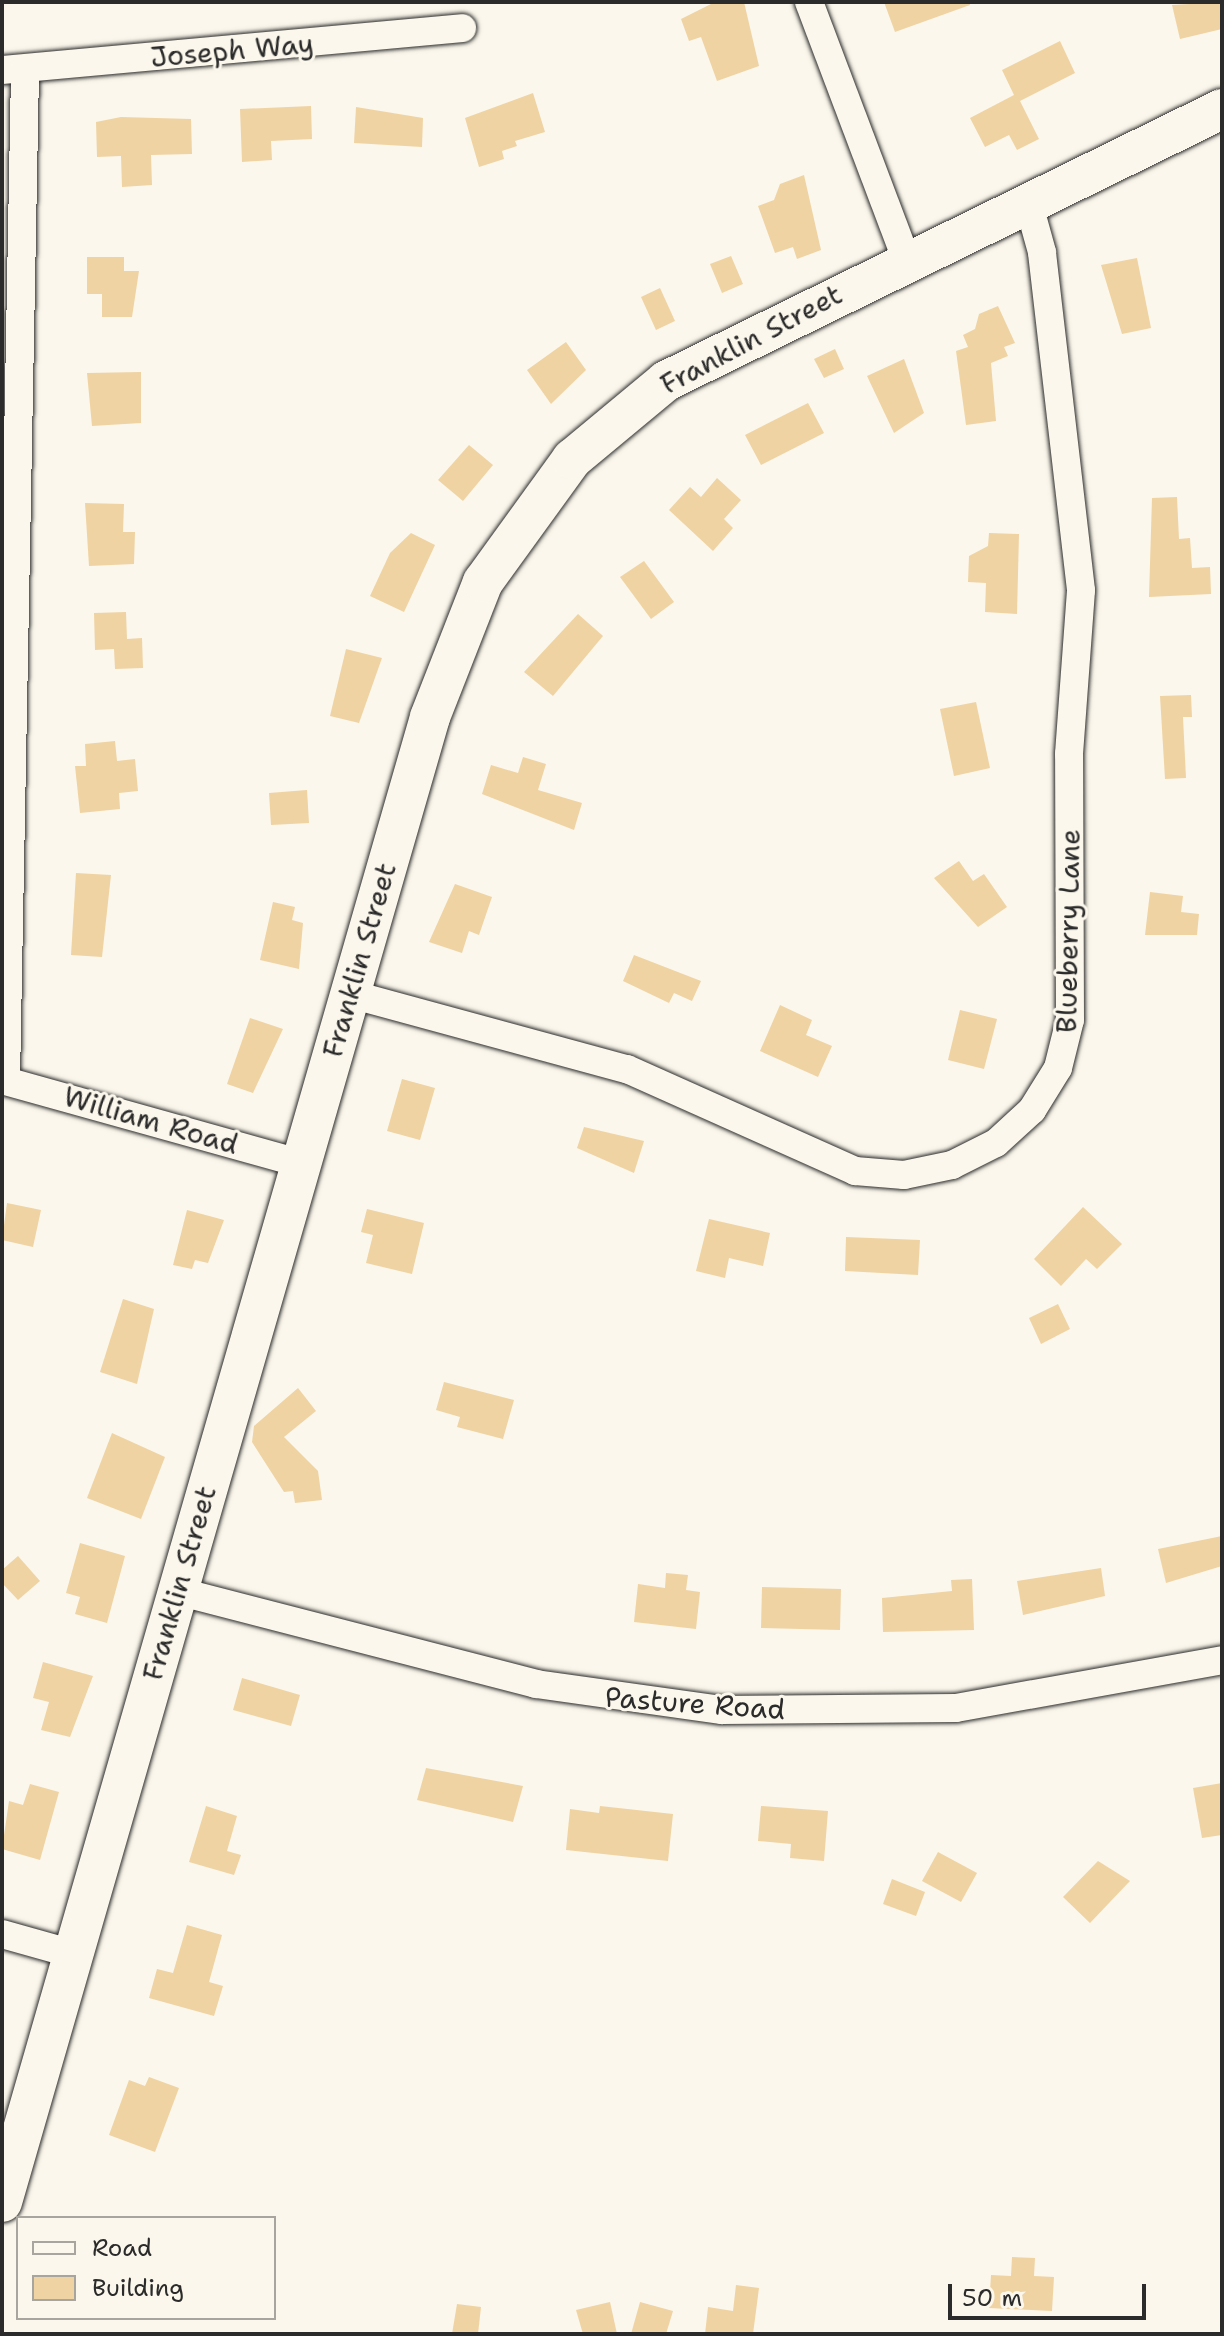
<!DOCTYPE html>
<style>
body{margin:0}
#map{position:relative;width:1224px;height:2336px;overflow:hidden;background:#fbf7ec;font-family:"Shantell Sans",sans-serif}
div>[style]{position:absolute}
.building>*{inset:0;background:#efd3a3}
.roads{filter:drop-shadow(0 0 2px #2b2b2b) drop-shadow(0 0 2px #2b2b2b)}
.minor>*{height:28px;margin:-14px;padding:0 14px;transform-origin:14px;border-radius:14px;background:#fbf7ec}
.secondary>*{height:40px;margin:-20px;padding:0 20px;transform-origin:20px;border-radius:20px;background:#fbf7ec}
span{translate:-50% -50%;white-space:nowrap;text-align:center;line-height:1.15;-webkit-text-stroke:6px #fbf7ec;paint-order:stroke}
.street-label{font-size:28px;color:#2b2b2b}
.frame{position:absolute;inset:0;border:4px solid #2b2b2b;pointer-events:none}
.legend{position:absolute;left:16px;top:2216px;width:260px;height:104px;box-sizing:border-box;background:#fbf7ec;border:2px solid #a8a59f;margin:0;padding:10px 14px;list-style:none;font-size:24px;color:#2b2b2b}
.legend li{display:flex;align-items:center;gap:16px;height:40px}
.legend b{width:40px;border:2px solid #a8a59f}
.scale{position:absolute;left:948px;top:2284px;width:198px;height:36px;box-sizing:border-box;border:4px solid #2b2b2b;border-top:0;padding-left:10px;font-size:24px;line-height:28px;white-space:nowrap;color:#2b2b2b;-webkit-text-stroke:6px #fbf7ec;paint-order:stroke}
</style>
<div id="map">
<div class="building">
<i style="clip-path:polygon(715px 2px,744px 2px,759px 66px,717px 81px,701px 37px,689px 41px,681px 19px)"></i>
<i style="clip-path:polygon(884px 2px,969px 2px,970px 5px,895px 32px)"></i>
<i style="clip-path:polygon(1222px 2px,1222px 29px,1180px 39px,1172px 5px)"></i>
<i style="clip-path:polygon(1060px 41px,1075px 73px,1020px 101px,1039px 139px,1017px 150px,1009px 135px,985px 147px,970px 118px,1014px 95px,1002px 70px)"></i>
<i style="clip-path:polygon(533px 93px,545px 132px,515px 141px,517px 146px,502px 151px,504px 159px,479px 167px,465px 118px)"></i>
<i style="clip-path:polygon(311px 106px,312px 139px,271px 141px,272px 160px,242px 162px,240px 109px)"></i>
<i style="clip-path:polygon(356px 107px,423px 118px,422px 147px,354px 143px)"></i>
<i style="clip-path:polygon(121px 117px,191px 119px,192px 154px,151px 155px,152px 185px,122px 187px,121px 156px,97px 157px,96px 122px)"></i>
<i style="clip-path:polygon(804px 175px,821px 250px,797px 259px,793px 247px,775px 253px,758px 206px,774px 200px,780px 184px)"></i>
<i style="clip-path:polygon(731px 256px,743px 284px,722px 293px,710px 264px)"></i>
<i style="clip-path:polygon(87px 257px,124px 257px,124px 271px,139px 271px,132px 317px,102px 317px,102px 294px,87px 294px)"></i>
<i style="clip-path:polygon(1137px 258px,1151px 328px,1122px 334px,1101px 265px)"></i>
<i style="clip-path:polygon(660px 288px,675px 321px,656px 330px,641px 297px)"></i>
<i style="clip-path:polygon(998px 306px,1015px 343px,1004px 347px,1008px 356px,991px 363px,996px 421px,966px 425px,956px 351px,968px 347px,963px 335px,975px 329px,979px 314px)"></i>
<i style="clip-path:polygon(566px 342px,586px 370px,551px 404px,527px 370px)"></i>
<i style="clip-path:polygon(835px 349px,844px 369px,824px 378px,814px 359px)"></i>
<i style="clip-path:polygon(904px 359px,924px 413px,894px 433px,867px 376px)"></i>
<i style="clip-path:polygon(141px 372px,141px 423px,92px 426px,87px 373px)"></i>
<i style="clip-path:polygon(808px 403px,824px 433px,761px 465px,745px 435px)"></i>
<i style="clip-path:polygon(469px 445px,493px 465px,463px 501px,438px 480px)"></i>
<i style="clip-path:polygon(717px 478px,741px 500px,724px 519px,733px 528px,713px 551px,669px 510px,690px 487px,701px 497px)"></i>
<i style="clip-path:polygon(1177px 497px,1179px 539px,1190px 538px,1192px 568px,1210px 567px,1211px 594px,1149px 597px,1152px 498px)"></i>
<i style="clip-path:polygon(85px 503px,124px 504px,123px 532px,135px 532px,134px 564px,89px 566px)"></i>
<i style="clip-path:polygon(411px 533px,435px 545px,404px 612px,370px 596px,390px 553px)"></i>
<i style="clip-path:polygon(989px 533px,1019px 534px,1017px 614px,985px 612px,986px 583px,968px 582px,969px 556px,988px 546px)"></i>
<i style="clip-path:polygon(644px 561px,674px 602px,651px 619px,620px 577px)"></i>
<i style="clip-path:polygon(126px 612px,127px 639px,142px 638px,143px 668px,115px 669px,114px 649px,95px 650px,94px 613px)"></i>
<i style="clip-path:polygon(578px 614px,603px 636px,553px 696px,524px 672px)"></i>
<i style="clip-path:polygon(346px 649px,382px 658px,359px 723px,330px 716px)"></i>
<i style="clip-path:polygon(1191px 695px,1192px 717px,1183px 717px,1186px 778px,1165px 779px,1160px 696px)"></i>
<i style="clip-path:polygon(976px 702px,990px 768px,954px 776px,940px 709px)"></i>
<i style="clip-path:polygon(115px 741px,117px 761px,135px 759px,138px 791px,119px 793px,120px 809px,80px 813px,75px 766px,86px 766px,85px 744px)"></i>
<i style="clip-path:polygon(523px 757px,546px 764px,538px 790px,582px 803px,574px 830px,482px 794px,491px 765px,518px 773px)"></i>
<i style="clip-path:polygon(307px 790px,309px 823px,271px 825px,269px 793px)"></i>
<i style="clip-path:polygon(959px 861px,973px 881px,984px 874px,1007px 907px,978px 927px,934px 878px)"></i>
<i style="clip-path:polygon(76px 873px,111px 875px,102px 957px,71px 955px)"></i>
<i style="clip-path:polygon(455px 884px,492px 897px,479px 935px,469px 931px,462px 953px,429px 942px)"></i>
<i style="clip-path:polygon(1150px 892px,1183px 896px,1181px 912px,1199px 914px,1197px 935px,1145px 935px)"></i>
<i style="clip-path:polygon(273px 902px,295px 907px,292px 920px,303px 923px,299px 969px,260px 960px)"></i>
<i style="clip-path:polygon(634px 955px,701px 981px,692px 1001px,674px 993px,669px 1003px,623px 981px)"></i>
<i style="clip-path:polygon(780px 1005px,812px 1020px,806px 1035px,832px 1046px,818px 1077px,760px 1051px)"></i>
<i style="clip-path:polygon(960px 1010px,997px 1019px,984px 1069px,948px 1060px)"></i>
<i style="clip-path:polygon(250px 1018px,283px 1029px,253px 1093px,227px 1084px)"></i>
<i style="clip-path:polygon(402px 1079px,435px 1088px,420px 1140px,387px 1131px)"></i>
<i style="clip-path:polygon(584px 1127px,644px 1141px,634px 1173px,577px 1148px)"></i>
<i style="clip-path:polygon(7px 1203px,41px 1210px,33px 1247px,2px 1240px)"></i>
<i style="clip-path:polygon(1083px 1207px,1122px 1244px,1097px 1269px,1086px 1259px,1061px 1286px,1034px 1259px)"></i>
<i style="clip-path:polygon(367px 1209px,424px 1223px,412px 1274px,366px 1263px,373px 1235px,361px 1232px)"></i>
<i style="clip-path:polygon(187px 1210px,224px 1220px,208px 1263px,195px 1260px,192px 1269px,173px 1265px)"></i>
<i style="clip-path:polygon(709px 1219px,770px 1233px,763px 1266px,729px 1258px,725px 1278px,696px 1271px)"></i>
<i style="clip-path:polygon(846px 1237px,920px 1240px,918px 1275px,845px 1271px)"></i>
<i style="clip-path:polygon(123px 1299px,154px 1309px,137px 1384px,100px 1372px)"></i>
<i style="clip-path:polygon(1058px 1304px,1070px 1329px,1041px 1344px,1029px 1318px)"></i>
<i style="clip-path:polygon(444px 1382px,514px 1400px,503px 1439px,457px 1427px,460px 1417px,436px 1410px)"></i>
<i style="clip-path:polygon(298px 1388px,316px 1411px,284px 1437px,318px 1471px,322px 1500px,295px 1503px,293px 1491px,284px 1492px,252px 1442px,254px 1426px)"></i>
<i style="clip-path:polygon(112px 1433px,165px 1457px,141px 1519px,87px 1498px)"></i>
<i style="clip-path:polygon(1222px 1536px,1222px 1566px,1166px 1583px,1158px 1549px)"></i>
<i style="clip-path:polygon(80px 1543px,125px 1556px,107px 1623px,75px 1614px,80px 1597px,66px 1593px)"></i>
<i style="clip-path:polygon(18px 1556px,40px 1581px,18px 1600px,2px 1583px,2px 1570px)"></i>
<i style="clip-path:polygon(1101px 1568px,1105px 1596px,1023px 1615px,1017px 1581px)"></i>
<i style="clip-path:polygon(666px 1573px,688px 1575px,686px 1590px,700px 1592px,696px 1629px,634px 1622px,638px 1584px,665px 1588px)"></i>
<i style="clip-path:polygon(972px 1579px,974px 1630px,883px 1632px,882px 1598px,952px 1591px,951px 1580px)"></i>
<i style="clip-path:polygon(762px 1587px,841px 1589px,840px 1630px,761px 1628px)"></i>
<i style="clip-path:polygon(43px 1662px,93px 1676px,70px 1737px,41px 1730px,49px 1702px,33px 1698px)"></i>
<i style="clip-path:polygon(242px 1678px,300px 1695px,291px 1726px,233px 1710px)"></i>
<i style="clip-path:polygon(426px 1768px,523px 1786px,513px 1822px,417px 1800px)"></i>
<i style="clip-path:polygon(1222px 1783px,1222px 1835px,1202px 1838px,1193px 1788px)"></i>
<i style="clip-path:polygon(30px 1784px,59px 1792px,40px 1860px,2px 1849px,9px 1801px,23px 1805px)"></i>
<i style="clip-path:polygon(206px 1806px,237px 1816px,227px 1851px,241px 1855px,234px 1875px,189px 1862px)"></i>
<i style="clip-path:polygon(600px 1806px,673px 1814px,668px 1861px,566px 1850px,570px 1809px,599px 1813px)"></i>
<i style="clip-path:polygon(761px 1806px,828px 1811px,824px 1861px,790px 1858px,791px 1844px,758px 1841px)"></i>
<i style="clip-path:polygon(938px 1852px,977px 1873px,961px 1902px,922px 1881px)"></i>
<i style="clip-path:polygon(1098px 1861px,1130px 1881px,1090px 1923px,1063px 1897px)"></i>
<i style="clip-path:polygon(892px 1879px,925px 1892px,916px 1916px,883px 1904px)"></i>
<i style="clip-path:polygon(187px 1925px,222px 1935px,209px 1982px,223px 1986px,214px 2016px,149px 1998px,157px 1969px,173px 1973px)"></i>
<i style="clip-path:polygon(149px 2077px,179px 2088px,155px 2152px,109px 2135px,129px 2080px,145px 2086px)"></i>
<i style="clip-path:polygon(1012px 2257px,1035px 2258px,1034px 2276px,1054px 2277px,1052px 2311px,989px 2308px,991px 2275px,1011px 2276px)"></i>
<i style="clip-path:polygon(736px 2285px,759px 2288px,753px 2334px,705px 2334px,708px 2307px,733px 2311px)"></i>
<i style="clip-path:polygon(610px 2302px,617px 2334px,583px 2334px,576px 2310px)"></i>
<i style="clip-path:polygon(640px 2302px,673px 2311px,666px 2334px,631px 2334px)"></i>
<i style="clip-path:polygon(457px 2304px,481px 2307px,478px 2334px,452px 2334px)"></i>
</div>
<div class="roads">
<div class="minor">
<i style="left:809px;top:2px;width:277px;rotate:69.3deg"></i>
<i style="left:2px;top:70px;width:462px;rotate:-5.2deg"></i>
<i style="left:350px;top:994px;width:287px;rotate:15.2deg"></i>
<i style="left:627px;top:1069px;width:250px;rotate:24.1deg"></i>
<i style="left:855px;top:1171px;width:49px;rotate:4.7deg"></i>
<i style="left:904px;top:1175px;width:49px;rotate:-11.8deg"></i>
<i style="left:952px;top:1165px;width:49px;rotate:-26.6deg"></i>
<i style="left:996px;top:1143px;width:49px;rotate:-42.5deg"></i>
<i style="left:1032px;top:1110px;width:49px;rotate:-58.2deg"></i>
<i style="left:1058px;top:1068px;width:49px;rotate:-76deg"></i>
<i style="left:1070px;top:1020px;width:266px;rotate:-90.2deg"></i>
<i style="left:1069px;top:754px;width:164px;rotate:-85.8deg"></i>
<i style="left:1081px;top:590px;width:340px;rotate:-96.6deg"></i>
<i style="left:1042px;top:252px;width:49px;rotate:-105.5deg"></i>
<i style="left:2px;top:1080px;width:309px;rotate:15.6deg"></i>
<i style="left:6px;top:1080px;width:1011px;rotate:-88.92deg"></i>
<i style="left:177px;top:1591px;width:371px;rotate:14.5deg"></i>
<i style="left:536px;top:1684px;width:188px;rotate:8deg"></i>
<i style="left:722px;top:1710px;width:234px;rotate:-0.5deg"></i>
<i style="left:956px;top:1708px;width:270px;rotate:-10.2deg"></i>
<i style="left:2px;top:1934px;width:74px;rotate:15.7deg"></i>
</div>
<div class="secondary">
<i style="left:2px;top:2202px;width:1545px;rotate:-73.92deg"></i>
<i style="left:430px;top:717px;width:145px;rotate:-68.6deg"></i>
<i style="left:483px;top:582px;width:152px;rotate:-54.1deg"></i>
<i style="left:572px;top:459px;width:122px;rotate:-39.7deg"></i>
<i style="left:666px;top:381px;width:619px;rotate:-26.07deg"></i>
</div>
</div>
<div class="street-label">
<span style="left:232px;top:50px;rotate:-5deg">Joseph Way</span>
<span style="left:751px;top:339px;rotate:-28deg">Franklin Street</span>
<span style="left:1068px;top:931px;rotate:-89deg">Blueberry Lane</span>
<span style="left:359px;top:960px;rotate:-74deg">Franklin Street</span>
<span style="left:151px;top:1120px;rotate:16deg">William Road</span>
<span style="left:179px;top:1583px;rotate:-74deg">Franklin Street</span>
<span style="left:695px;top:1703px;rotate:4deg">Pasture Road</span>
</div>
<div class="frame"></div>
<ul class="legend">
<li><b style="height:10px;background:#fbf7ec"></b>Road</li>
<li><b style="height:22px;background:#efd3a3"></b>Building</li>
</ul>
<div class="scale">50 m</div>
</div>
